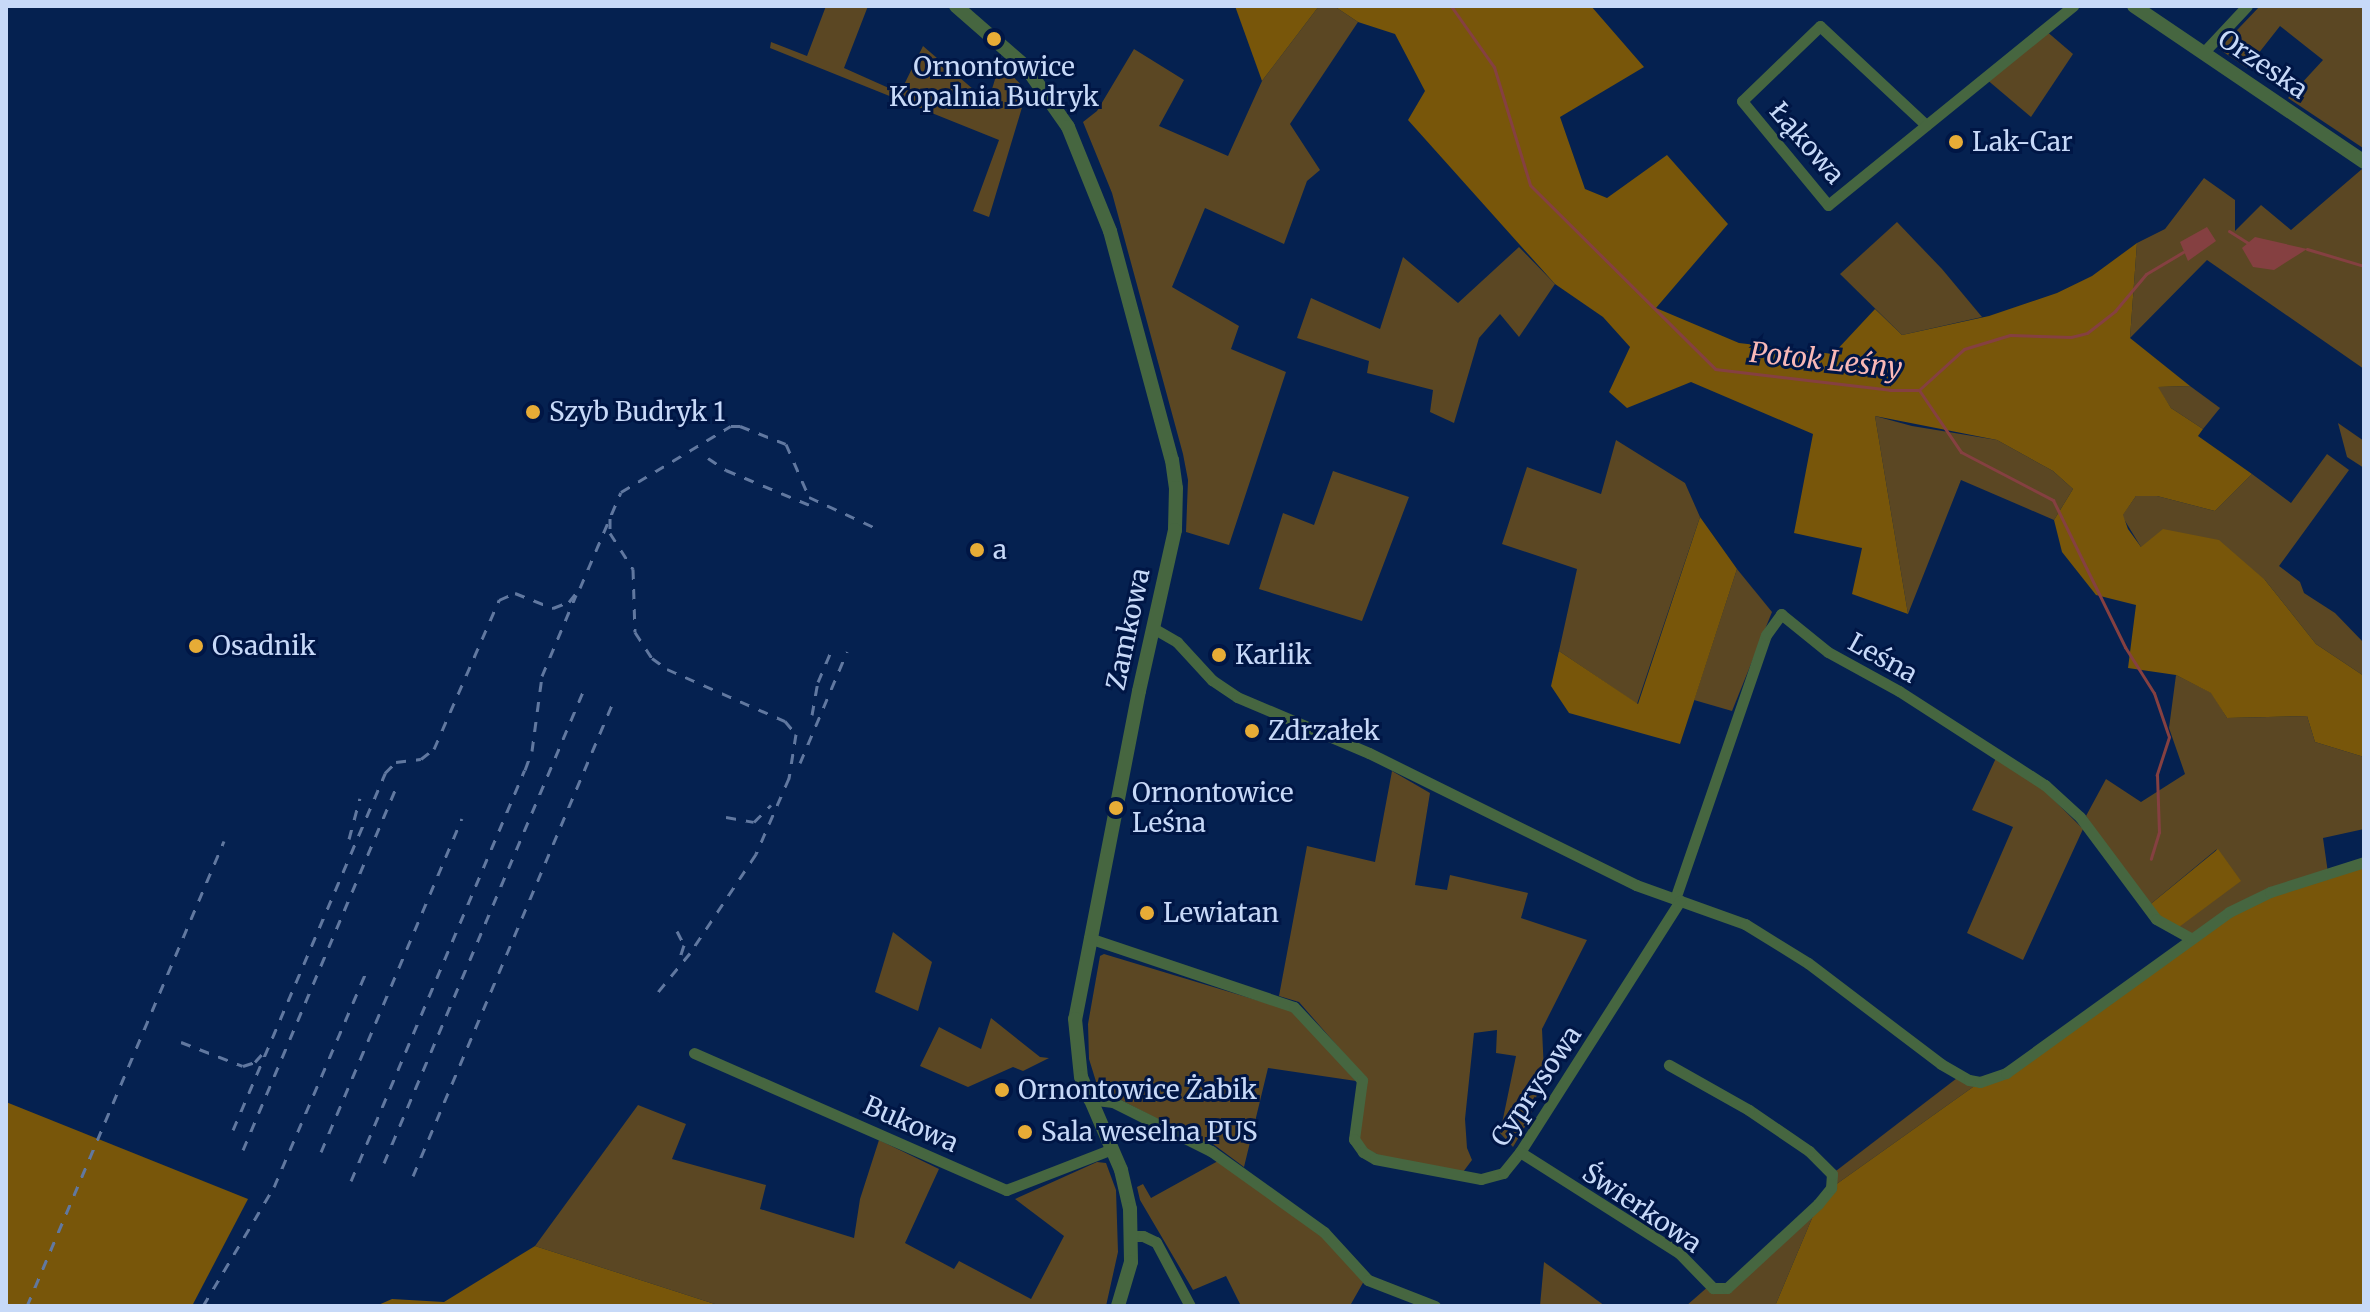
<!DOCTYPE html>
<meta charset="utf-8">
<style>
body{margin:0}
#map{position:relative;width:2370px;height:1312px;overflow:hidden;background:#052150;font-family:Merriweather,serif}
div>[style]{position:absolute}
.green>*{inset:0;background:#5b4723}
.forest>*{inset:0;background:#78560a}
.water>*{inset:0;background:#854041}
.stream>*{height:3px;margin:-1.5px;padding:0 1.5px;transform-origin:1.5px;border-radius:1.5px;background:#854041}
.minor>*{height:11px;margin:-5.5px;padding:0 5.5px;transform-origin:5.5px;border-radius:5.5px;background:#466640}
.tertiary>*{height:14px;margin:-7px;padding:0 7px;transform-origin:7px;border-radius:7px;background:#466640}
.rail>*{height:3px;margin-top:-1.5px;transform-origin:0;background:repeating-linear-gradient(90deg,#6178a0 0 10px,transparent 0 20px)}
.dots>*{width:22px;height:22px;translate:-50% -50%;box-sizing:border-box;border:4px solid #001645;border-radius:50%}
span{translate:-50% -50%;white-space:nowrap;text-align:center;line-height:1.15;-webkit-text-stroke:6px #001645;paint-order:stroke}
.street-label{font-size:26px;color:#c7d9f8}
.poi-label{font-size:26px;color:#c7d9f8}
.left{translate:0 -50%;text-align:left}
.water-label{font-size:28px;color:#f8b8b6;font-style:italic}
.frame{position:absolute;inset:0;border:8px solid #c7d9f8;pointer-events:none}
</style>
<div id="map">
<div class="green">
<i style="clip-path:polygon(826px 6px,868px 6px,844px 68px,900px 93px,923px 46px,988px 102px,1000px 63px,1027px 91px,989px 217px,973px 211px,999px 140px,770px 48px,771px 42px,807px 56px)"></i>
<i style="clip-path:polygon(1319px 6px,1334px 6px,1358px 22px,1290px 124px,1320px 170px,1307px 181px,1284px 244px,1205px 208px,1172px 287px,1239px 326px,1231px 349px,1286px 372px,1229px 545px,1186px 532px,1188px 480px,1183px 454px,1112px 193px,1083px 122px,1097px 111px,1134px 49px,1184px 80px,1159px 126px,1228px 156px,1262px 81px)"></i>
<i style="clip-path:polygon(2260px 6px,2364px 6px,2363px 148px,2288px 98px,2323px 60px,2280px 26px,2247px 68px,2219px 49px)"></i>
<i style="clip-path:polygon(2045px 30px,2073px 54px,2031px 117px,1985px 78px)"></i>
<i style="clip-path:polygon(2362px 169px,2364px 369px,2207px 260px,2130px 338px,2137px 243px,2165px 229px,2204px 178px,2235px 200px,2235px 231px,2261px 205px,2291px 230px)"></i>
<i style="clip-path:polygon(1897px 222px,1942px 269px,1982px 317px,1902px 335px,1840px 274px)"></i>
<i style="clip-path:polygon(1519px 247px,1555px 284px,1519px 337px,1500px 314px,1479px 338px,1454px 423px,1430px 412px,1433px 390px,1367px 373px,1369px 361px,1297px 338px,1311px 298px,1380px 329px,1403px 257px,1458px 303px)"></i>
<i style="clip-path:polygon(2190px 386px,2220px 408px,2203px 429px,2171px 408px,2157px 387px)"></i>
<i style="clip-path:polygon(1875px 416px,1912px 426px,1997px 440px,2053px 471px,2073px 489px,2054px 520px,1961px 480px,1908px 614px)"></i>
<i style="clip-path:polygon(2338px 423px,2364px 441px,2364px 468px,2347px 457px)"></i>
<i style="clip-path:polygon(1616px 440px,1685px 483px,1700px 517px,1637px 704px,1559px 651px,1577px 569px,1502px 544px,1527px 467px,1601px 494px)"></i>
<i style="clip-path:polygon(2327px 454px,2349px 470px,2279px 566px,2300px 582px,2304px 593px,2335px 613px,2364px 643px,2364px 676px,2316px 644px,2265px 580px,2141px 547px,2122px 516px,2136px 496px,2157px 496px,2215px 511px,2252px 474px,2291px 503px)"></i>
<i style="clip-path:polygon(1333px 471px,1409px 497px,1362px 621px,1259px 589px,1283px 513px,1314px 525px)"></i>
<i style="clip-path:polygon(1737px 569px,1772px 612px,1732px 711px,1694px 700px)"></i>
<i style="clip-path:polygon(2176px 675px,2212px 693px,2227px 718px,2307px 716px,2315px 742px,2364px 757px,2364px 829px,2323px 838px,2328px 873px,2190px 938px,2175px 930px,2217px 849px,2147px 907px,2086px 816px,2106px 779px,2141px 802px,2185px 774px,2169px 728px)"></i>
<i style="clip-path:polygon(1996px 758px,2044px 790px,2083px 829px,2023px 960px,1967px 933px,2013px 827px,1972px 810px)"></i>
<i style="clip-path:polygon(1392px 771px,1430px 793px,1415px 885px,1447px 890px,1450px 875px,1528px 893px,1521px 918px,1587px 940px,1542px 1029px,1544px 1072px,1529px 1120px,1513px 1147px,1500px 1133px,1516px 1056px,1496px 1053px,1497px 1030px,1474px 1033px,1465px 1119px,1467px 1148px,1472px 1160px,1463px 1172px,1381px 1156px,1366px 1149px,1359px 1137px,1367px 1080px,1299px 1002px,1279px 996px,1307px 846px,1375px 862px)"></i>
<i style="clip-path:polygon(893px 932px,932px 962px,918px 1011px,875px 992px)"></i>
<i style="clip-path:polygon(1104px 954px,1293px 1011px,1356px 1081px,1268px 1068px,1244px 1167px,1213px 1144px,1205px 1144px,1098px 1088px,1089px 1059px,1088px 1024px,1100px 956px)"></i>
<i style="clip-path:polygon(991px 1018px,1040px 1057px,1049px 1058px,1023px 1071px,1013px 1067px,968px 1087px,920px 1066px,939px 1027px,981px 1049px)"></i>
<i style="clip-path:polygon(1961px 1075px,1980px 1082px,1831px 1188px,1832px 1174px)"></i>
<i style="clip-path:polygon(638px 1105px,686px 1124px,672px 1159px,766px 1185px,760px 1209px,854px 1238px,860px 1199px,879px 1140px,939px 1169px,905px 1243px,954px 1269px,959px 1261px,1031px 1299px,1064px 1236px,1015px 1199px,1097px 1162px,1106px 1163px,1116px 1190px,1118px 1252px,1106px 1306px,721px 1306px,535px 1246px)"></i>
<i style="clip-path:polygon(1218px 1161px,1327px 1239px,1364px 1281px,1351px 1304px,1241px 1306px,1226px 1276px,1193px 1290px,1140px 1200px,1137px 1187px,1143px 1184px,1151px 1198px)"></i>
<i style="clip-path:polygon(1818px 1204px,1775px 1306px,1686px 1306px,1710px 1285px,1728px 1288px)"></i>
<i style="clip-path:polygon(1544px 1262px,1575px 1284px,1605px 1306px,1540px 1306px)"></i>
</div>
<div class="forest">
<i style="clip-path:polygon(1235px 6px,1319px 6px,1262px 81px)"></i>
<i style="clip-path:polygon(1334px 6px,1591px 6px,1644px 67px,1560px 117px,1585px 189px,1607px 198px,1667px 155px,1728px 224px,1656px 308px,1739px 343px,1833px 354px,1875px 309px,1902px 335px,1989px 316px,2057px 293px,2092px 276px,2137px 243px,2130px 338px,2190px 386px,2158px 387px,2171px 408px,2203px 429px,2198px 436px,2252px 474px,2215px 511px,2157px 496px,2136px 496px,2123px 515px,2128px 529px,2141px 547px,2163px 529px,2219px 540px,2265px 580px,2316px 644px,2364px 676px,2364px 757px,2315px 742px,2307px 716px,2227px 718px,2211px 693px,2176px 675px,2128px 668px,2136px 605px,2096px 595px,2062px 552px,2054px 520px,2073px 489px,2053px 471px,1997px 440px,1875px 416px,1908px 614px,1852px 594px,1862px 548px,1794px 533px,1813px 434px,1691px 382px,1627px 408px,1609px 392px,1630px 347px,1603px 317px,1555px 284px,1408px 120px,1425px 91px,1395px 34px,1358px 22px)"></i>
<i style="clip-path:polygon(1700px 517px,1737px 569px,1680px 744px,1569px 713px,1551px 686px,1559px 651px,1638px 704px)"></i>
<i style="clip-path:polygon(2218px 849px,2241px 881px,2175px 930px,2147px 907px)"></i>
<i style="clip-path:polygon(2364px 862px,2364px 1306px,1775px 1306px,1818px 1204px,1831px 1188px,1980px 1082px,1992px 1079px,2248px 902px)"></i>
<i style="clip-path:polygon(6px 1102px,248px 1199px,192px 1306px,6px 1306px)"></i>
<i style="clip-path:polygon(535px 1246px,721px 1306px,376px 1306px,392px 1299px,444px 1302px)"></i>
</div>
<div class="water">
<i style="clip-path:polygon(2207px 227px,2216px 241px,2188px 261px,2180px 242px)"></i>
<i style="clip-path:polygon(2255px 237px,2307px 249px,2274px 270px,2253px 267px,2242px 248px)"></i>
</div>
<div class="stream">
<i style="left:1451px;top:6px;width:75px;rotate:54.8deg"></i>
<i style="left:1494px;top:67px;width:123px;rotate:73deg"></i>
<i style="left:1530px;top:185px;width:261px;rotate:44.8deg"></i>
<i style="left:1715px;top:369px;width:176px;rotate:6.8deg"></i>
<i style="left:1890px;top:390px;width:29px"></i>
<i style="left:1919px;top:390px;width:75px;rotate:55.9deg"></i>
<i style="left:1961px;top:452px;width:104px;rotate:27.6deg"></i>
<i style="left:2053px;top:500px;width:164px;rotate:63.9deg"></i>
<i style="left:2125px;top:647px;width:54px;rotate:57.8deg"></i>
<i style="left:2154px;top:693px;width:46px;rotate:71.2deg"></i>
<i style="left:2169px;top:737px;width:40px;rotate:108deg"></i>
<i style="left:2157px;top:775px;width:57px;rotate:88deg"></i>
<i style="left:2159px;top:832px;width:28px;rotate:107deg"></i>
<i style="left:2229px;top:231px;width:22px;rotate:32deg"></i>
<i style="left:2307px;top:249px;width:59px;rotate:16.6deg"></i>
<i style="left:1920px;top:389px;width:59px;rotate:-42.3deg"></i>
<i style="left:1964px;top:349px;width:48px;rotate:-16.9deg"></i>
<i style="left:2010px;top:335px;width:61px;rotate:1.9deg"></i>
<i style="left:2071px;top:337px;width:16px;rotate:-14deg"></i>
<i style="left:2087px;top:333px;width:36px;rotate:-38deg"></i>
<i style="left:2115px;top:311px;width:48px;rotate:-50deg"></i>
<i style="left:2146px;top:274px;width:43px;rotate:-30.7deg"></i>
</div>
<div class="minor">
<i style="left:2203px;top:53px;width:64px;rotate:-46.9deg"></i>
<i style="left:1926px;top:125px;width:145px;rotate:-137deg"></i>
<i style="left:1820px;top:26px;width:108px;rotate:136.1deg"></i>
<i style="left:1742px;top:101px;width:135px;rotate:50.4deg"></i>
<i style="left:1828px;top:205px;width:316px;rotate:-39.1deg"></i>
<i style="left:1153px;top:628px;width:28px;rotate:30deg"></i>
<i style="left:1177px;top:642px;width:52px;rotate:47.4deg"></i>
<i style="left:1212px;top:680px;width:30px;rotate:34deg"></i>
<i style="left:1237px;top:697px;width:143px;rotate:23deg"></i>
<i style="left:1369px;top:753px;width:298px;rotate:26.3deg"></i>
<i style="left:1636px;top:885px;width:116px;rotate:19.7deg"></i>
<i style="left:1745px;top:924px;width:74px;rotate:31.8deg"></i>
<i style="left:1808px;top:963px;width:167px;rotate:37.2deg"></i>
<i style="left:1941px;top:1064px;width:32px;rotate:30deg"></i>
<i style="left:1969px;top:1080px;width:11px;rotate:10deg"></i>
<i style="left:1980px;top:1082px;width:28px;rotate:-19deg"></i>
<i style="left:2006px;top:1073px;width:275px;rotate:-35.8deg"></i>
<i style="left:2229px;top:912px;width:46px;rotate:-26deg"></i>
<i style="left:2270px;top:892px;width:99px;rotate:-17.7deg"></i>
<i style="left:1675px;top:899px;width:279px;rotate:-71deg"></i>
<i style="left:1766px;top:635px;width:26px;rotate:-54deg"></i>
<i style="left:1781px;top:614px;width:60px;rotate:39deg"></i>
<i style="left:1828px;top:652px;width:81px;rotate:28.8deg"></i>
<i style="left:1899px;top:691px;width:174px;rotate:32.8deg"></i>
<i style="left:2045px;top:785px;width:47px;rotate:42.4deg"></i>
<i style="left:2080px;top:817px;width:127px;rotate:53.3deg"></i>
<i style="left:2156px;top:919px;width:39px;rotate:29deg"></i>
<i style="left:1089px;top:938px;width:216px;rotate:18.6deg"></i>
<i style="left:1294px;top:1007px;width:100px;rotate:47deg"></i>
<i style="left:1362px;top:1080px;width:60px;rotate:97.7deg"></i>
<i style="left:1354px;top:1139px;width:16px;rotate:55deg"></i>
<i style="left:1363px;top:1152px;width:14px;rotate:30deg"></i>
<i style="left:1375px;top:1159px;width:108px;rotate:10.7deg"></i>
<i style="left:1481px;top:1179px;width:23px;rotate:-15deg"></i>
<i style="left:1503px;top:1173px;width:27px;rotate:-51deg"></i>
<i style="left:1520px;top:1152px;width:298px;rotate:-57.5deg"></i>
<i style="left:694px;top:1053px;width:341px;rotate:23.7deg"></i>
<i style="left:1006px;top:1190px;width:114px;rotate:-21.1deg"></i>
<i style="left:1088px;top:1099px;width:25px;rotate:7deg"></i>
<i style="left:1113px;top:1102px;width:110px;rotate:26.6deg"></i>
<i style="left:1211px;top:1151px;width:139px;rotate:35.6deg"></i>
<i style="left:1324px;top:1232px;width:65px;rotate:47.5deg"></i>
<i style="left:1368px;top:1280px;width:72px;rotate:21.2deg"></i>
<i style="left:1520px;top:1152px;width:188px;rotate:32.4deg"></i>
<i style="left:1679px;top:1253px;width:49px;rotate:45.8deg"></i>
<i style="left:1713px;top:1288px;width:14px"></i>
<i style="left:1727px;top:1288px;width:124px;rotate:-42.7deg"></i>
<i style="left:1818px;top:1204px;width:21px;rotate:-51deg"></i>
<i style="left:1831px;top:1188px;width:14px;rotate:-86deg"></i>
<i style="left:1832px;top:1174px;width:33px;rotate:-135deg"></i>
<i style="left:1809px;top:1151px;width:73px;rotate:-145.7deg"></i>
<i style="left:1749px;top:1110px;width:92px;rotate:-150.6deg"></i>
<i style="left:1132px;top:1236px;width:11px"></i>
<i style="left:1143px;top:1236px;width:14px;rotate:25deg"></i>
<i style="left:1156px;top:1242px;width:72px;rotate:62deg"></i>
</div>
<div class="tertiary">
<i style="left:956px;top:6px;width:93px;rotate:41.1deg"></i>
<i style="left:1026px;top:67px;width:73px;rotate:55deg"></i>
<i style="left:1068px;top:127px;width:112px;rotate:68deg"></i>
<i style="left:1110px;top:231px;width:237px;rotate:74.9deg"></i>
<i style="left:1172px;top:460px;width:28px;rotate:82deg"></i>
<i style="left:1176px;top:488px;width:42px;rotate:91.4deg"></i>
<i style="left:1175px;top:530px;width:165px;rotate:102.6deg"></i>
<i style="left:1139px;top:691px;width:334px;rotate:101deg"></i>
<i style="left:1075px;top:1019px;width:58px;rotate:84.1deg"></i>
<i style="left:1081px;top:1077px;width:101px;rotate:66.7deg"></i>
<i style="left:1121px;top:1170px;width:40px;rotate:77deg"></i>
<i style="left:1130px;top:1209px;width:53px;rotate:88.9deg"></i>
<i style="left:1131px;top:1262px;width:46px;rotate:106.5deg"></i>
<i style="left:2134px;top:6px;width:278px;rotate:34.1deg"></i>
</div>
<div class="rail">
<i style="left:708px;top:458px;width:22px;rotate:34deg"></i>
<i style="left:726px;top:470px;width:99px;rotate:22.7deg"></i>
<i style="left:610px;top:518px;width:15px;rotate:90deg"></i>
<i style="left:610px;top:533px;width:43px;rotate:57.4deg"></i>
<i style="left:633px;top:569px;width:63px;rotate:88.2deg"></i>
<i style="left:635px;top:632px;width:31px;rotate:57deg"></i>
<i style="left:652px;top:658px;width:19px;rotate:36deg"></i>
<i style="left:667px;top:669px;width:129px;rotate:23.8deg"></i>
<i style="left:785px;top:721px;width:17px;rotate:50deg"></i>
<i style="left:796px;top:734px;width:45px;rotate:99deg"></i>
<i style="left:789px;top:778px;width:83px;rotate:113.5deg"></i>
<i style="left:756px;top:854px;width:119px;rotate:123.7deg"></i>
<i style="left:690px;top:953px;width:50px;rotate:129.4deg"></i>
<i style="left:812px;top:715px;width:34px;rotate:-80deg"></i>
<i style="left:818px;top:682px;width:39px;rotate:-67deg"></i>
<i style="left:800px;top:763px;width:121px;rotate:-67.1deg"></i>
<i style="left:726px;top:817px;width:28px;rotate:10deg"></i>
<i style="left:754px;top:822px;width:24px;rotate:-45deg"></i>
<i style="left:349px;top:839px;width:42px;rotate:-75deg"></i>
<i style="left:677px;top:931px;width:16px;rotate:63deg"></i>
<i style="left:684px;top:945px;width:16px;rotate:108deg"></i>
<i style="left:181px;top:1042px;width:66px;rotate:21.2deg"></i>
<i style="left:243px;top:1066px;width:13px;rotate:-18deg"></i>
<i style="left:255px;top:1062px;width:12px;rotate:-48deg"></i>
<i style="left:233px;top:1130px;width:388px;rotate:-66.9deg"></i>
<i style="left:385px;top:773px;width:16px;rotate:-45deg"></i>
<i style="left:396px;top:762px;width:25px;rotate:-7deg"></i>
<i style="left:421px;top:759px;width:16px;rotate:-38deg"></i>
<i style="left:434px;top:749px;width:163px;rotate:-66.4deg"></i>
<i style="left:499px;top:600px;width:17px;rotate:-24deg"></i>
<i style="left:515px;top:593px;width:41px;rotate:21.5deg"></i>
<i style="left:553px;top:608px;width:17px;rotate:-21deg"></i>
<i style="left:569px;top:602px;width:18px;rotate:-52deg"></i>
<i style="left:580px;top:588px;width:104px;rotate:-66.9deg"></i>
<i style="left:621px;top:492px;width:128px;rotate:-31deg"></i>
<i style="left:731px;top:426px;width:9px"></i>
<i style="left:740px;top:426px;width:49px;rotate:21.4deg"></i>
<i style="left:786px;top:444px;width:58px;rotate:66.5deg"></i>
<i style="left:809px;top:497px;width:76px;rotate:24.9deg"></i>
<i style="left:243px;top:1150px;width:391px;rotate:-67.1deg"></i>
<i style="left:321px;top:1152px;width:362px;rotate:-67.1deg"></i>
<i style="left:384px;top:1163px;width:517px;rotate:-67.11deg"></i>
<i style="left:413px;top:1176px;width:517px;rotate:-67.11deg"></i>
<i style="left:351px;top:1181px;width:446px;rotate:-67.1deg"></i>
<i style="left:525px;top:770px;width:20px;rotate:-70deg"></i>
<i style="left:532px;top:751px;width:76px;rotate:-82.4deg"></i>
<i style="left:542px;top:676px;width:88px;rotate:-67.2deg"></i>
<i style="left:27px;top:1306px;width:505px;rotate:-67.04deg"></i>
<i style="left:203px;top:1306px;width:139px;rotate:-59.2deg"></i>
<i style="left:274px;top:1187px;width:231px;rotate:-66.8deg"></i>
</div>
<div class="dots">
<i style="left:994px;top:39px;background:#e7ac36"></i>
<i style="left:1956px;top:142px;background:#e7ac36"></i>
<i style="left:533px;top:412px;background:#e7ac36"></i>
<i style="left:977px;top:550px;background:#e7ac36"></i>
<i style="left:196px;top:646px;background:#e7ac36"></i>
<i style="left:1219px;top:655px;background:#e7ac36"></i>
<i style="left:1252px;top:731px;background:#e7ac36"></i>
<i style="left:1116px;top:808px;background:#e7ac36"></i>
<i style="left:1147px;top:913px;background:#e7ac36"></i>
<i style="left:1002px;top:1090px;background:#e7ac36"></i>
<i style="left:1025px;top:1132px;background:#e7ac36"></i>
</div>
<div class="street-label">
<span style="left:2263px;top:64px;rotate:34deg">Orzeska</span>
<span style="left:1807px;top:143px;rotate:49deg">Łąkowa</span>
<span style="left:1128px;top:629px;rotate:-78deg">Zamkowa</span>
<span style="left:1883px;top:658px;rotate:29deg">Leśna</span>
<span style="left:1536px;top:1086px;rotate:-56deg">Cyprysowa</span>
<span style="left:911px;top:1124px;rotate:24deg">Bukowa</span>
<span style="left:1642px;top:1208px;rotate:34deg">Świerkowa</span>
</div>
<div class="poi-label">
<span style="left:994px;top:82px">Ornontowice<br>Kopalnia Budryk</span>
<span class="left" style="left:1972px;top:142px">Lak-Car</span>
<span class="left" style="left:549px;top:412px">Szyb Budryk 1</span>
<span class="left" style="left:993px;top:550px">a</span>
<span class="left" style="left:212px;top:646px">Osadnik</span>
<span class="left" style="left:1235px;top:655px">Karlik</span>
<span class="left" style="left:1268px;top:731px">Zdrzałek</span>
<span class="left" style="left:1132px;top:808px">Ornontowice<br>Leśna</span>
<span class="left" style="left:1163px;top:913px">Lewiatan</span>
<span class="left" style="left:1018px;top:1090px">Ornontowice Żabik</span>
<span class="left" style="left:1041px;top:1132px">Sala weselna PUS</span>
</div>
<div class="water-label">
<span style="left:1826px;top:360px;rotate:6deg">Potok Leśny</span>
</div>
<div class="frame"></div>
</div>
